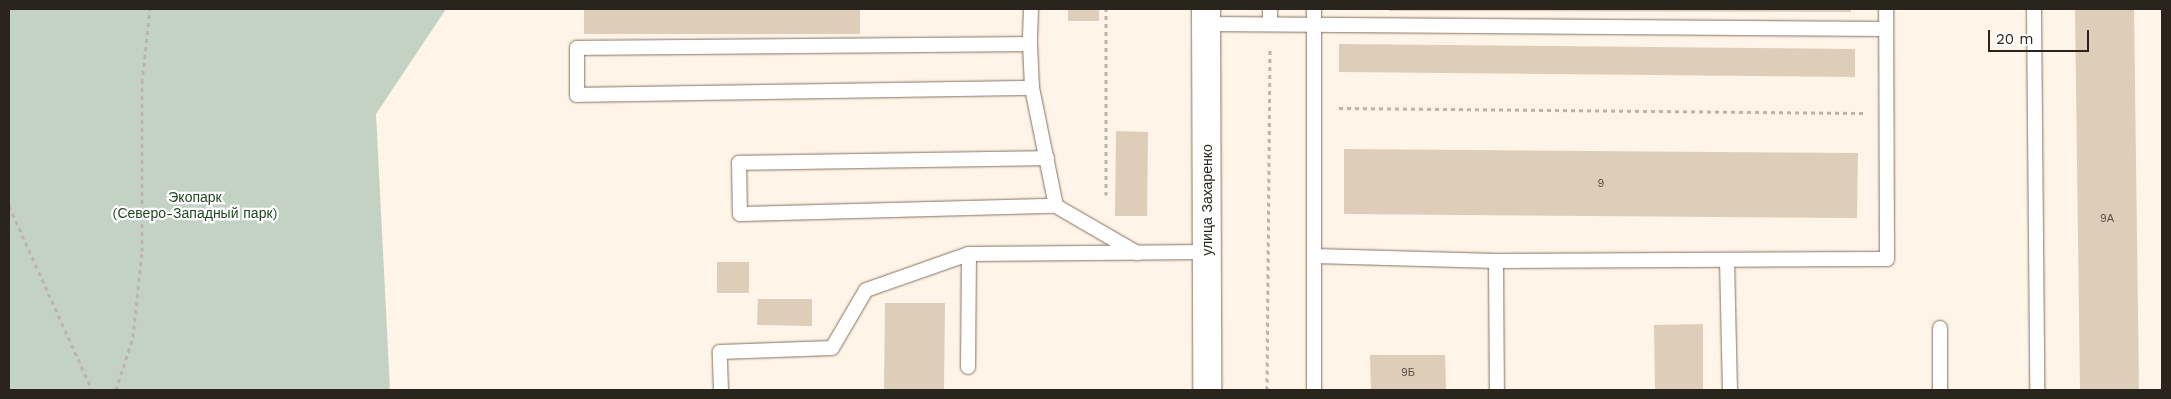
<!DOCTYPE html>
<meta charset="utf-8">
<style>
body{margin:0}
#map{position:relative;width:2171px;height:399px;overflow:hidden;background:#fef4e7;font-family:"Work Sans",sans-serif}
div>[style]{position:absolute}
.green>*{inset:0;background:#c3d2c2}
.building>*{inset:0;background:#decdb9}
.path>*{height:3px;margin-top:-1.5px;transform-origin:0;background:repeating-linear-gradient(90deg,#bdb4a9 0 4px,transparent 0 8px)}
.roads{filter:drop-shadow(0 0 1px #837361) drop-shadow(0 0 1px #837361)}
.service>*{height:14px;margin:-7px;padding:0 7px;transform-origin:7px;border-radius:7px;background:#fff}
.tertiary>*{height:28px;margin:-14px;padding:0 14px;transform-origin:14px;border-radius:14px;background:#fff}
span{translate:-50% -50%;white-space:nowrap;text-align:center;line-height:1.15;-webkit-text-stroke:4.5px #fff;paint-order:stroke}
.number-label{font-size:11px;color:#584e44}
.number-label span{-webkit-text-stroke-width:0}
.park-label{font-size:14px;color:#224621}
.street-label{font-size:14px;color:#2b241d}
.frame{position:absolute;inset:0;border:10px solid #2b241d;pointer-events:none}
.scale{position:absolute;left:1988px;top:30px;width:101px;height:22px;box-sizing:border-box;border:2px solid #2b241d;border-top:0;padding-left:6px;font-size:15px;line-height:18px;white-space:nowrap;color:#2b241d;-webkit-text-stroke:4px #fff;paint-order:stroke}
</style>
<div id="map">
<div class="green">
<i style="clip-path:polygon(9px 9px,446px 9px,376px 114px,390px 390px,9px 390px)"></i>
</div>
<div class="building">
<i style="clip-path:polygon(584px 9px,860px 9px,860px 34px,584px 34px)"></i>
<i style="clip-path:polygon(1068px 9px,1099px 9px,1099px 21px,1068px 21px)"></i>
<i style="clip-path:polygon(1389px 9px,1851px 9px,1851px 12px,1389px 11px)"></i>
<i style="clip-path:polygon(2075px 9px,2134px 9px,2139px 390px,2080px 390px)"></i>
<i style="clip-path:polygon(1339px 44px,1855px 49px,1855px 77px,1339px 72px)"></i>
<i style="clip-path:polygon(1116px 131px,1148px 132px,1147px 216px,1115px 216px)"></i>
<i style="clip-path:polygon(1344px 149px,1858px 153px,1857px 218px,1344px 214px)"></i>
<i style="clip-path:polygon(717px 262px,749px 262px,749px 293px,717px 293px)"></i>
<i style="clip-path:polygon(758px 299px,812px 299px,812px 326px,757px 325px)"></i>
<i style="clip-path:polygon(885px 303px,945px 303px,944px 390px,884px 390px)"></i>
<i style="clip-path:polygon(1703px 324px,1703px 390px,1655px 390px,1654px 325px)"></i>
<i style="clip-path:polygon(1370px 355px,1445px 355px,1446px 390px,1371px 390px)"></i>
</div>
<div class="path">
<i style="left:1339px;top:108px;width:524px;rotate:0.55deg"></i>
<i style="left:1106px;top:195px;width:186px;rotate:-90deg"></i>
<i style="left:9px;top:206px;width:202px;rotate:65.7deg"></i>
<i style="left:116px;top:390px;width:56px;rotate:-72.2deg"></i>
<i style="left:133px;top:337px;width:86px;rotate:-84deg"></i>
<i style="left:142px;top:251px;width:169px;rotate:-90deg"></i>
<i style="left:142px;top:82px;width:73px;rotate:-83.7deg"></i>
<i style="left:1267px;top:390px;width:342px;rotate:-89.5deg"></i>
</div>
<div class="roads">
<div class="service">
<i style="left:1031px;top:9px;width:35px;rotate:92deg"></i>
<i style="left:1030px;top:44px;width:453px;rotate:179.5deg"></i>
<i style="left:577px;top:48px;width:47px;rotate:90deg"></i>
<i style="left:577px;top:95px;width:455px;rotate:-0.9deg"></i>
<i style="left:1032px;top:88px;width:120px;rotate:78.5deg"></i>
<i style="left:1056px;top:206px;width:94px;rotate:30.1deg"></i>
<i style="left:1270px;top:9px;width:15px;rotate:90deg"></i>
<i style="left:2034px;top:9px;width:381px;rotate:89.5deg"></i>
<i style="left:1207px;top:24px;width:679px;rotate:0.42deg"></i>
<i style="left:1030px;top:44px;width:44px;rotate:87.4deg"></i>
<i style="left:1047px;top:158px;width:308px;rotate:179.1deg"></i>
<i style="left:739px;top:163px;width:51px;rotate:88.9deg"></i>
<i style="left:740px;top:214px;width:316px;rotate:-1.5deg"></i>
<i style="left:1314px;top:256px;width:182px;rotate:1.6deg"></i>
<i style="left:1496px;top:261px;width:391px;rotate:-0.3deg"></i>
<i style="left:1887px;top:259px;width:250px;rotate:-90.2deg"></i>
<i style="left:1727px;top:260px;width:130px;rotate:88.7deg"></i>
<i style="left:1496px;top:261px;width:129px;rotate:89.6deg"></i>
<i style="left:1940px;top:328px;width:62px;rotate:90deg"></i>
<i style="left:968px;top:367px;width:113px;rotate:-89.5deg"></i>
<i style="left:721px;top:390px;width:38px;rotate:-92deg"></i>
<i style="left:720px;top:352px;width:112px;rotate:-2deg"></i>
<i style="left:832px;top:348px;width:67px;rotate:-59.6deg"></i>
<i style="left:866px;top:290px;width:109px;rotate:-19.3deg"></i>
<i style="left:969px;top:254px;width:238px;rotate:-0.5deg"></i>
<i style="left:1314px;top:390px;width:381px;rotate:-90deg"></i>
</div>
<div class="tertiary">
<i style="left:1206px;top:9px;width:381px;rotate:89.8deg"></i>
</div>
</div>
<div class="number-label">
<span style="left:1601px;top:184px">9</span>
<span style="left:2107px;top:219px">9А</span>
<span style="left:1408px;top:373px">9Б</span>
</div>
<div class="park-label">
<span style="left:195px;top:205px">Экопарк<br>(Северо-Западный парк)</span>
</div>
<div class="street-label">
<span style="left:1207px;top:200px;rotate:-90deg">улица Захаренко</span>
</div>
<div class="frame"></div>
<div class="scale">20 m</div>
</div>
